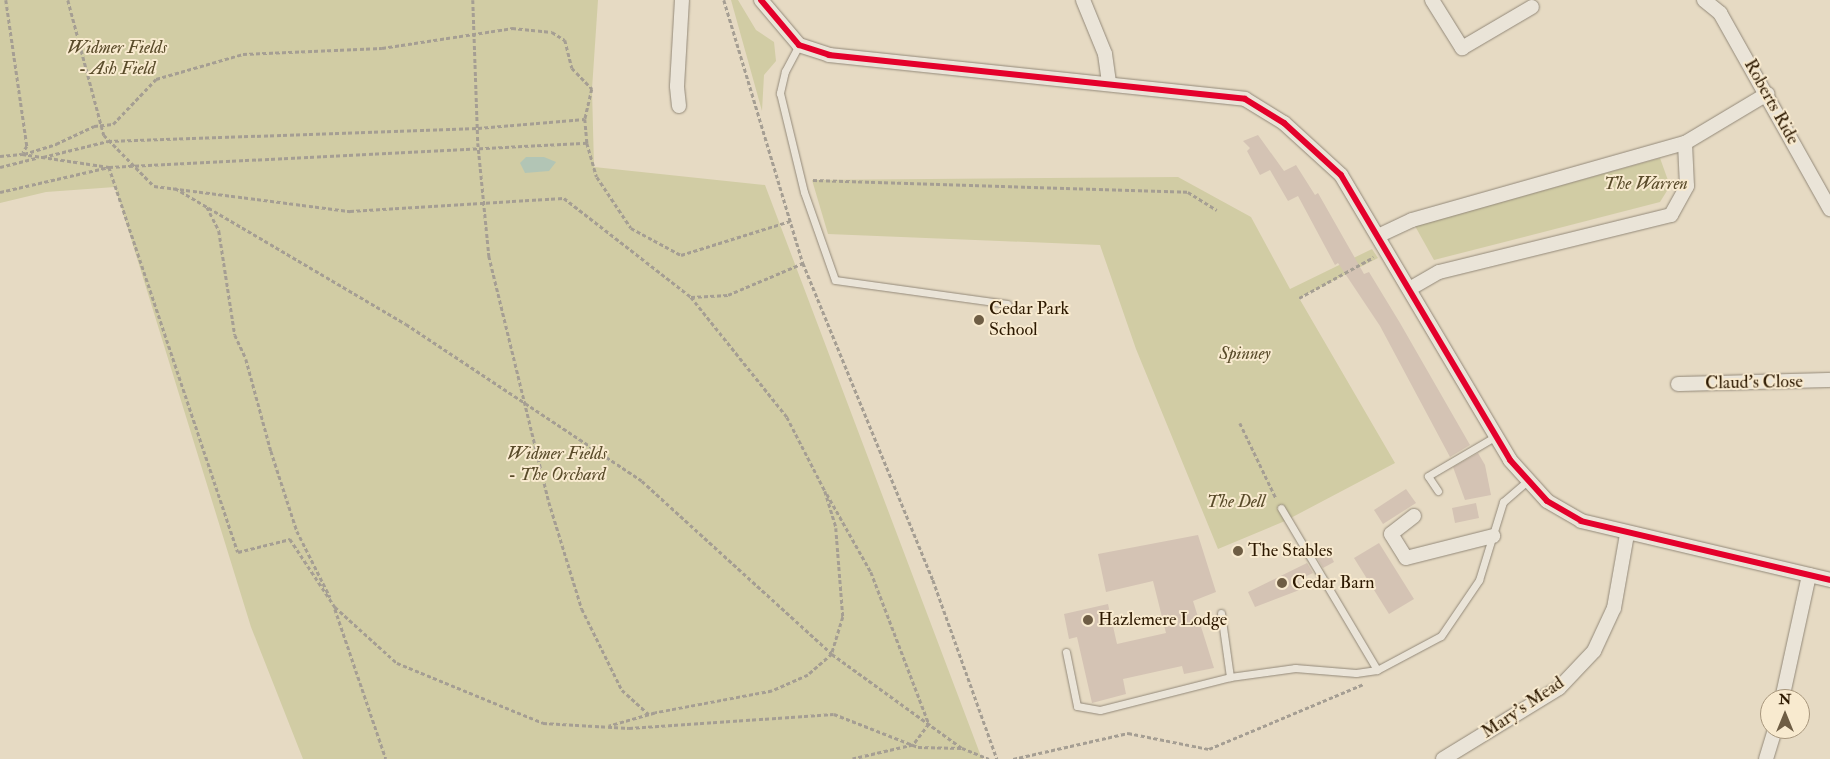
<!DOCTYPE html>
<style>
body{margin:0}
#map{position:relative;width:1830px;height:759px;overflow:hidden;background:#e6dac3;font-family:"IM FELL Double Pica",serif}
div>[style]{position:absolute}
.green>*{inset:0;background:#d1cca4}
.water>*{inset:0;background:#b2c5b5}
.building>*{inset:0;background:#d4c3b4}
.path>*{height:2.5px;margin-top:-1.25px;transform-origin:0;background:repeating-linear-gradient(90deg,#a59e93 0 4px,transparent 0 6.5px)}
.roads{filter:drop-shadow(0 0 1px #938979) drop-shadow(0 0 1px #938979)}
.lane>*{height:7px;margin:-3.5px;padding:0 3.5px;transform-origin:3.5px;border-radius:3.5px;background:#eae4d8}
.street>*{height:14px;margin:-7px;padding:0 7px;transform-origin:7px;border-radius:7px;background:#eae4d8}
.bus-1>*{height:6px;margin:-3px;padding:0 3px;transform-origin:3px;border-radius:3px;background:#e4002b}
.dots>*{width:14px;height:14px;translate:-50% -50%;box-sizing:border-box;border:2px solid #f8eacf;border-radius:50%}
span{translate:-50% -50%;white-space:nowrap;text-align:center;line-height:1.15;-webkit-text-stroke:4px #f8eacf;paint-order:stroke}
.park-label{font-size:18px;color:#594b2a;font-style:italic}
.street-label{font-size:18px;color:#2d1900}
.poi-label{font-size:18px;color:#2d1900}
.left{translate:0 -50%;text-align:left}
.north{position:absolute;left:1760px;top:689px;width:50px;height:50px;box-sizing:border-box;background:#f8eacf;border:1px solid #a7967c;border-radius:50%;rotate:0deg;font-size:14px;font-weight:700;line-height:20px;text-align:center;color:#2d1900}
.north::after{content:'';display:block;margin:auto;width:18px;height:22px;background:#6e5d44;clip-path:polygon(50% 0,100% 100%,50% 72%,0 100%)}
</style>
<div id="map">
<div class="green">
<i style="clip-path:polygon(0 0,598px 0,592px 89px,594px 167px,765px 185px,982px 759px,303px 759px,251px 627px,115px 187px,46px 192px,0 203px)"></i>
<i style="clip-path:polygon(731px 0,738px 0,756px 30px,774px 42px,776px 61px,764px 75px,762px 111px)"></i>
<i style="clip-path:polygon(1660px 158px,1670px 186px,1660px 202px,1434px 260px,1415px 226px)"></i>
<i style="clip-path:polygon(1178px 177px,1251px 217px,1290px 289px,1372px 249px,1378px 258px,1299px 298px,1395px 463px,1285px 521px,1218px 549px,1136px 349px,1100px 245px,828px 234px,812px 180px)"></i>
</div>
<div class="water">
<i style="clip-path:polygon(526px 157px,544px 157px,556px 162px,549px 171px,525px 173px,520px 163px)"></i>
</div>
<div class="building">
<i style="clip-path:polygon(1258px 135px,1284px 171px,1296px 165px,1315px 195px,1318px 193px,1364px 274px,1369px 272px,1400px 323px,1470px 445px,1450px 457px,1380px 326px,1338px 263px,1335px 265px,1298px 196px,1288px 201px,1270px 170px,1260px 175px,1247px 151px,1250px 148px,1243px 141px)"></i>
<i style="clip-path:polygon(1478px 453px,1485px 465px,1491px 495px,1465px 500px,1453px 467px)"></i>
<i style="clip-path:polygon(1406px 489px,1416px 503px,1383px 524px,1374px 510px)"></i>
<i style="clip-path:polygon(1476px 503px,1479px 518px,1455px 523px,1452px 508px)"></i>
<i style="clip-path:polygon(1198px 535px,1216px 592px,1193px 601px,1214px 668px,1184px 674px,1182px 666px,1123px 679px,1126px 694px,1092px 703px,1077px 637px,1069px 639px,1064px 614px,1108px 604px,1117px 644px,1166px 633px,1153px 581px,1106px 592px,1098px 554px)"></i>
<i style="clip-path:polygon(1379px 543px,1414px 599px,1389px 614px,1354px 558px)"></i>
<i style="clip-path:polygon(1329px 552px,1334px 562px,1323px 568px,1317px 558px)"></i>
<i style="clip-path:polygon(1307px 563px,1313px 573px,1298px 580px,1302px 589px,1255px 607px,1248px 592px)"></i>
</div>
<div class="path">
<i style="left:6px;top:0;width:148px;rotate:81.8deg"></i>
<i style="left:27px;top:146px;width:8px;rotate:120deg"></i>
<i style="left:68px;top:0;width:140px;rotate:75.1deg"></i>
<i style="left:104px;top:135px;width:71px;rotate:45.6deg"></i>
<i style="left:154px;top:186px;width:198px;rotate:7.3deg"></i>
<i style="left:350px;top:211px;width:214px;rotate:-3.5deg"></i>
<i style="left:564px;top:198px;width:161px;rotate:37.9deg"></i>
<i style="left:691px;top:297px;width:37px;rotate:-3deg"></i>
<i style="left:728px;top:295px;width:82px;rotate:-23.1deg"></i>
<i style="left:473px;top:0;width:143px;rotate:88deg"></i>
<i style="left:478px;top:143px;width:114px;rotate:84.4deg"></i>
<i style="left:489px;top:256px;width:253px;rotate:76.3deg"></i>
<i style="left:549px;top:502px;width:112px;rotate:72.9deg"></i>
<i style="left:582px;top:609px;width:90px;rotate:63.7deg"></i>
<i style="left:622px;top:690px;width:36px;rotate:42deg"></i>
<i style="left:724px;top:0;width:275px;rotate:73.3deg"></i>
<i style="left:803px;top:263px;width:343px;rotate:67.7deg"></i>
<i style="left:933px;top:580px;width:190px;rotate:70.3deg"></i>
<i style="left:24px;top:154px;width:34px;rotate:-17deg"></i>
<i style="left:56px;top:144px;width:42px;rotate:-25.3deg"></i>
<i style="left:94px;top:126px;width:19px;rotate:-6deg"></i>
<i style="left:113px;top:124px;width:62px;rotate:-46.3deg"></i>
<i style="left:156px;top:79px;width:91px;rotate:-16deg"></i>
<i style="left:243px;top:54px;width:139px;rotate:-2.5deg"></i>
<i style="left:382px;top:48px;width:132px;rotate:-8.7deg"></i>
<i style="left:512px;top:28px;width:40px;rotate:5.7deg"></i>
<i style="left:552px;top:32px;width:15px;rotate:32deg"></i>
<i style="left:565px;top:40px;width:29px;rotate:76deg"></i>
<i style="left:572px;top:68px;width:29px;rotate:46deg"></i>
<i style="left:592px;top:89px;width:31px;rotate:103deg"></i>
<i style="left:0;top:156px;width:22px;rotate:-5deg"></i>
<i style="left:22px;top:154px;width:88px;rotate:8.5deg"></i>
<i style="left:109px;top:167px;width:479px;rotate:-2.9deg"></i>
<i style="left:587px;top:143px;width:35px;rotate:74deg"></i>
<i style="left:597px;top:177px;width:61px;rotate:56.3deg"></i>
<i style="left:631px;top:228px;width:57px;rotate:28.4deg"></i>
<i style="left:681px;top:255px;width:114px;rotate:-17.3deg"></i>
<i style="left:43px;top:157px;width:67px;rotate:-13.8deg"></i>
<i style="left:108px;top:141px;width:370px;rotate:-2deg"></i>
<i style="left:478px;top:128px;width:107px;rotate:-4.8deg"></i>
<i style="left:585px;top:119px;width:24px;rotate:85deg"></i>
<i style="left:0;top:167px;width:38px;rotate:-14deg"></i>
<i style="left:813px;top:180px;width:375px;rotate:1.8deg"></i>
<i style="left:1188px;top:192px;width:34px;rotate:32deg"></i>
<i style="left:175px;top:188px;width:268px;rotate:30.5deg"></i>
<i style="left:406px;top:324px;width:283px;rotate:33.6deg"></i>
<i style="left:642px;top:481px;width:257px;rotate:42.3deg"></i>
<i style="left:832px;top:654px;width:32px;rotate:139deg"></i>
<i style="left:808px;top:675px;width:39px;rotate:156deg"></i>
<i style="left:772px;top:691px;width:119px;rotate:169.4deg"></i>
<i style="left:655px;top:713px;width:48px;rotate:164.2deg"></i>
<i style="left:0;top:192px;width:112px;rotate:-12.9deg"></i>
<i style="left:109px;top:167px;width:406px;rotate:71.5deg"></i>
<i style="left:238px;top:552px;width:54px;rotate:-14deg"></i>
<i style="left:290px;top:539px;width:82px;rotate:56.5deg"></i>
<i style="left:335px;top:607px;width:84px;rotate:42.1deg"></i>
<i style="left:397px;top:663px;width:158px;rotate:22.3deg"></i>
<i style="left:543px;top:723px;width:86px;rotate:3.3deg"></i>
<i style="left:629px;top:728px;width:205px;rotate:-3.9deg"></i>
<i style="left:834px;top:714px;width:90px;rotate:21.4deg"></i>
<i style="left:918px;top:747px;width:44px;rotate:1.3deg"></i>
<i style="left:207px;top:207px;width:27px;rotate:63deg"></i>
<i style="left:219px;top:231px;width:105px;rotate:81.3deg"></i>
<i style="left:235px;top:335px;width:26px;rotate:65deg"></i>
<i style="left:246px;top:359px;width:95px;rotate:74.8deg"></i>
<i style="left:271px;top:451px;width:84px;rotate:72deg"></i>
<i style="left:297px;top:531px;width:74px;rotate:63.4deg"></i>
<i style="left:691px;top:297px;width:154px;rotate:51.3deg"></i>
<i style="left:787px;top:417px;width:83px;rotate:62.8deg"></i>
<i style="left:825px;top:491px;width:39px;rotate:73deg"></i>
<i style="left:836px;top:528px;width:89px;rotate:85.5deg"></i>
<i style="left:843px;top:617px;width:39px;rotate:107deg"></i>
<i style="left:832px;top:654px;width:160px;rotate:35.9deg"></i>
<i style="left:962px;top:748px;width:29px;rotate:22deg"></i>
<i style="left:1299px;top:298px;width:85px;rotate:-28.7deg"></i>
<i style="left:1240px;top:423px;width:83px;rotate:64.4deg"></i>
<i style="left:827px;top:494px;width:90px;rotate:60.6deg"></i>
<i style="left:871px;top:572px;width:163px;rotate:69.1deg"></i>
<i style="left:929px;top:724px;width:26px;rotate:127deg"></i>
<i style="left:913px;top:745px;width:62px;rotate:166.9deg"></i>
<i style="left:335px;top:609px;width:158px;rotate:71.2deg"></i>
<i style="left:1013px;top:759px;width:118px;rotate:-12.7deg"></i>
<i style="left:1128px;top:733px;width:83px;rotate:11.2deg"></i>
<i style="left:1209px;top:749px;width:168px;rotate:-22.8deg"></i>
</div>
<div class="roads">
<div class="lane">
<i style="left:799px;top:45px;width:30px;rotate:118deg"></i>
<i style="left:785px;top:71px;width:23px;rotate:103deg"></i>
<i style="left:780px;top:93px;width:102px;rotate:76.4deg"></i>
<i style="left:804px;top:192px;width:93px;rotate:70.6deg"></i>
<i style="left:835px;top:280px;width:174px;rotate:7.9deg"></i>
<i style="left:1438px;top:491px;width:18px;rotate:-124deg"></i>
<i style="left:1428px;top:476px;width:79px;rotate:-30.5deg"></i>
<i style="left:1281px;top:508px;width:188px;rotate:59.3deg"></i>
<i style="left:1221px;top:613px;width:65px;rotate:82deg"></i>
<i style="left:1066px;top:652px;width:55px;rotate:78.5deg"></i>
<i style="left:1077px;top:706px;width:23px;rotate:10deg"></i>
<i style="left:1100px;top:710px;width:134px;rotate:-14.2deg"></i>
<i style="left:1230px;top:677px;width:66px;rotate:-7.9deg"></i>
<i style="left:1295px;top:668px;width:61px;rotate:4.7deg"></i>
<i style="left:1356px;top:673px;width:21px;rotate:-8deg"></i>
<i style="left:1377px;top:670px;width:72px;rotate:-28deg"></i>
<i style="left:1441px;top:636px;width:68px;rotate:-55.8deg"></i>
<i style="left:1479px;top:580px;width:82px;rotate:-72.9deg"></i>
<i style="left:1503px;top:502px;width:30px;rotate:-41deg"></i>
</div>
<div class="street">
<i style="left:761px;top:0;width:59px;rotate:49.8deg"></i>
<i style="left:799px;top:45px;width:32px;rotate:18deg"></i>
<i style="left:829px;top:55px;width:418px;rotate:6deg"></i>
<i style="left:1245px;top:99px;width:46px;rotate:31.6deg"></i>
<i style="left:1284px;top:123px;width:77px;rotate:42.4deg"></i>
<i style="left:1341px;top:175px;width:331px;rotate:59.3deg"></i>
<i style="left:1510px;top:460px;width:55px;rotate:47.9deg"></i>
<i style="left:1547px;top:501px;width:39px;rotate:30deg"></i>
<i style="left:1581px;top:521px;width:256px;rotate:13.3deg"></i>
<i style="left:1083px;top:0;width:58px;rotate:67.8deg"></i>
<i style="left:1105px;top:54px;width:29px;rotate:82deg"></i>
<i style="left:1432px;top:0;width:57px;rotate:58deg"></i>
<i style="left:1462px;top:48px;width:81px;rotate:-30.4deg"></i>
<i style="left:1704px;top:0;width:21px;rotate:39deg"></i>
<i style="left:1720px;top:13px;width:225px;rotate:60.7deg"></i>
<i style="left:679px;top:106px;width:20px;rotate:-96deg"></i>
<i style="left:677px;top:86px;width:86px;rotate:-86.7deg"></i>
<i style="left:1380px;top:235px;width:35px;rotate:-25deg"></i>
<i style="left:1412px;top:220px;width:284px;rotate:-15.8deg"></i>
<i style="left:1685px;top:143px;width:96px;rotate:-30.9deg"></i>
<i style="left:1411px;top:288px;width:32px;rotate:-30deg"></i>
<i style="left:1439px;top:272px;width:239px;rotate:-13.8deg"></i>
<i style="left:1671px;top:215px;width:33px;rotate:-61deg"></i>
<i style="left:1687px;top:186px;width:43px;rotate:-92.7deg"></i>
<i style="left:1678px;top:384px;width:152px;rotate:-1.5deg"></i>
<i style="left:1414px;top:516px;width:29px;rotate:142deg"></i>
<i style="left:1391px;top:534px;width:28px;rotate:58deg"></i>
<i style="left:1406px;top:558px;width:90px;rotate:-14.2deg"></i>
<i style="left:1782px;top:699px;width:127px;rotate:-77.7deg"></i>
<i style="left:1443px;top:759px;width:136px;rotate:-31.5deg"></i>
<i style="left:1559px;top:688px;width:51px;rotate:-46.6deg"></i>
<i style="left:1594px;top:651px;width:47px;rotate:-65.1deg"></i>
<i style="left:1614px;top:608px;width:75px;rotate:-80deg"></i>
<i style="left:1766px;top:759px;width:31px;rotate:-73deg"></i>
</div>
</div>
<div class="bus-1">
<i style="left:761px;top:0;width:59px;rotate:49.8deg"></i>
<i style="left:799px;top:45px;width:32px;rotate:18deg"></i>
<i style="left:829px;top:55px;width:418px;rotate:6deg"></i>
<i style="left:1245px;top:99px;width:46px;rotate:31.6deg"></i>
<i style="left:1284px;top:123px;width:77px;rotate:42.4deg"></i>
<i style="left:1341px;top:175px;width:331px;rotate:59.3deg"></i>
<i style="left:1510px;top:460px;width:55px;rotate:47.9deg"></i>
<i style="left:1547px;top:501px;width:39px;rotate:30deg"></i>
<i style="left:1581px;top:521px;width:256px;rotate:13.3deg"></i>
</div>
<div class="dots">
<i style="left:979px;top:320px;background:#6e5d44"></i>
<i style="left:1238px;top:551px;background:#6e5d44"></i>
<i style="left:1282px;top:583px;background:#6e5d44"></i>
<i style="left:1088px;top:620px;background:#6e5d44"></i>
</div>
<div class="park-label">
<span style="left:117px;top:59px">Widmer Fields<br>- Ash Field</span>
<span style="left:1646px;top:184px">The Warren</span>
<span style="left:1245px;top:354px">Spinney</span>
<span style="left:557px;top:465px">Widmer Fields<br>- The Orchard</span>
<span style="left:1236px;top:502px">The Dell</span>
</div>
<div class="street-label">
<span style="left:1771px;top:102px;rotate:61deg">Roberts Ride</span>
<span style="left:1754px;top:383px;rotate:-1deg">Claud's Close</span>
<span style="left:1523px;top:708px;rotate:-34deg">Mary's Mead</span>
</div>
<div class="poi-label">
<span class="left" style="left:989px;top:320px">Cedar Park<br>School</span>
<span class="left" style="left:1248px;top:551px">The Stables</span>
<span class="left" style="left:1292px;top:583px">Cedar Barn</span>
<span class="left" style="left:1098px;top:620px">Hazlemere Lodge</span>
</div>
<div class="north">N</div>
</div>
